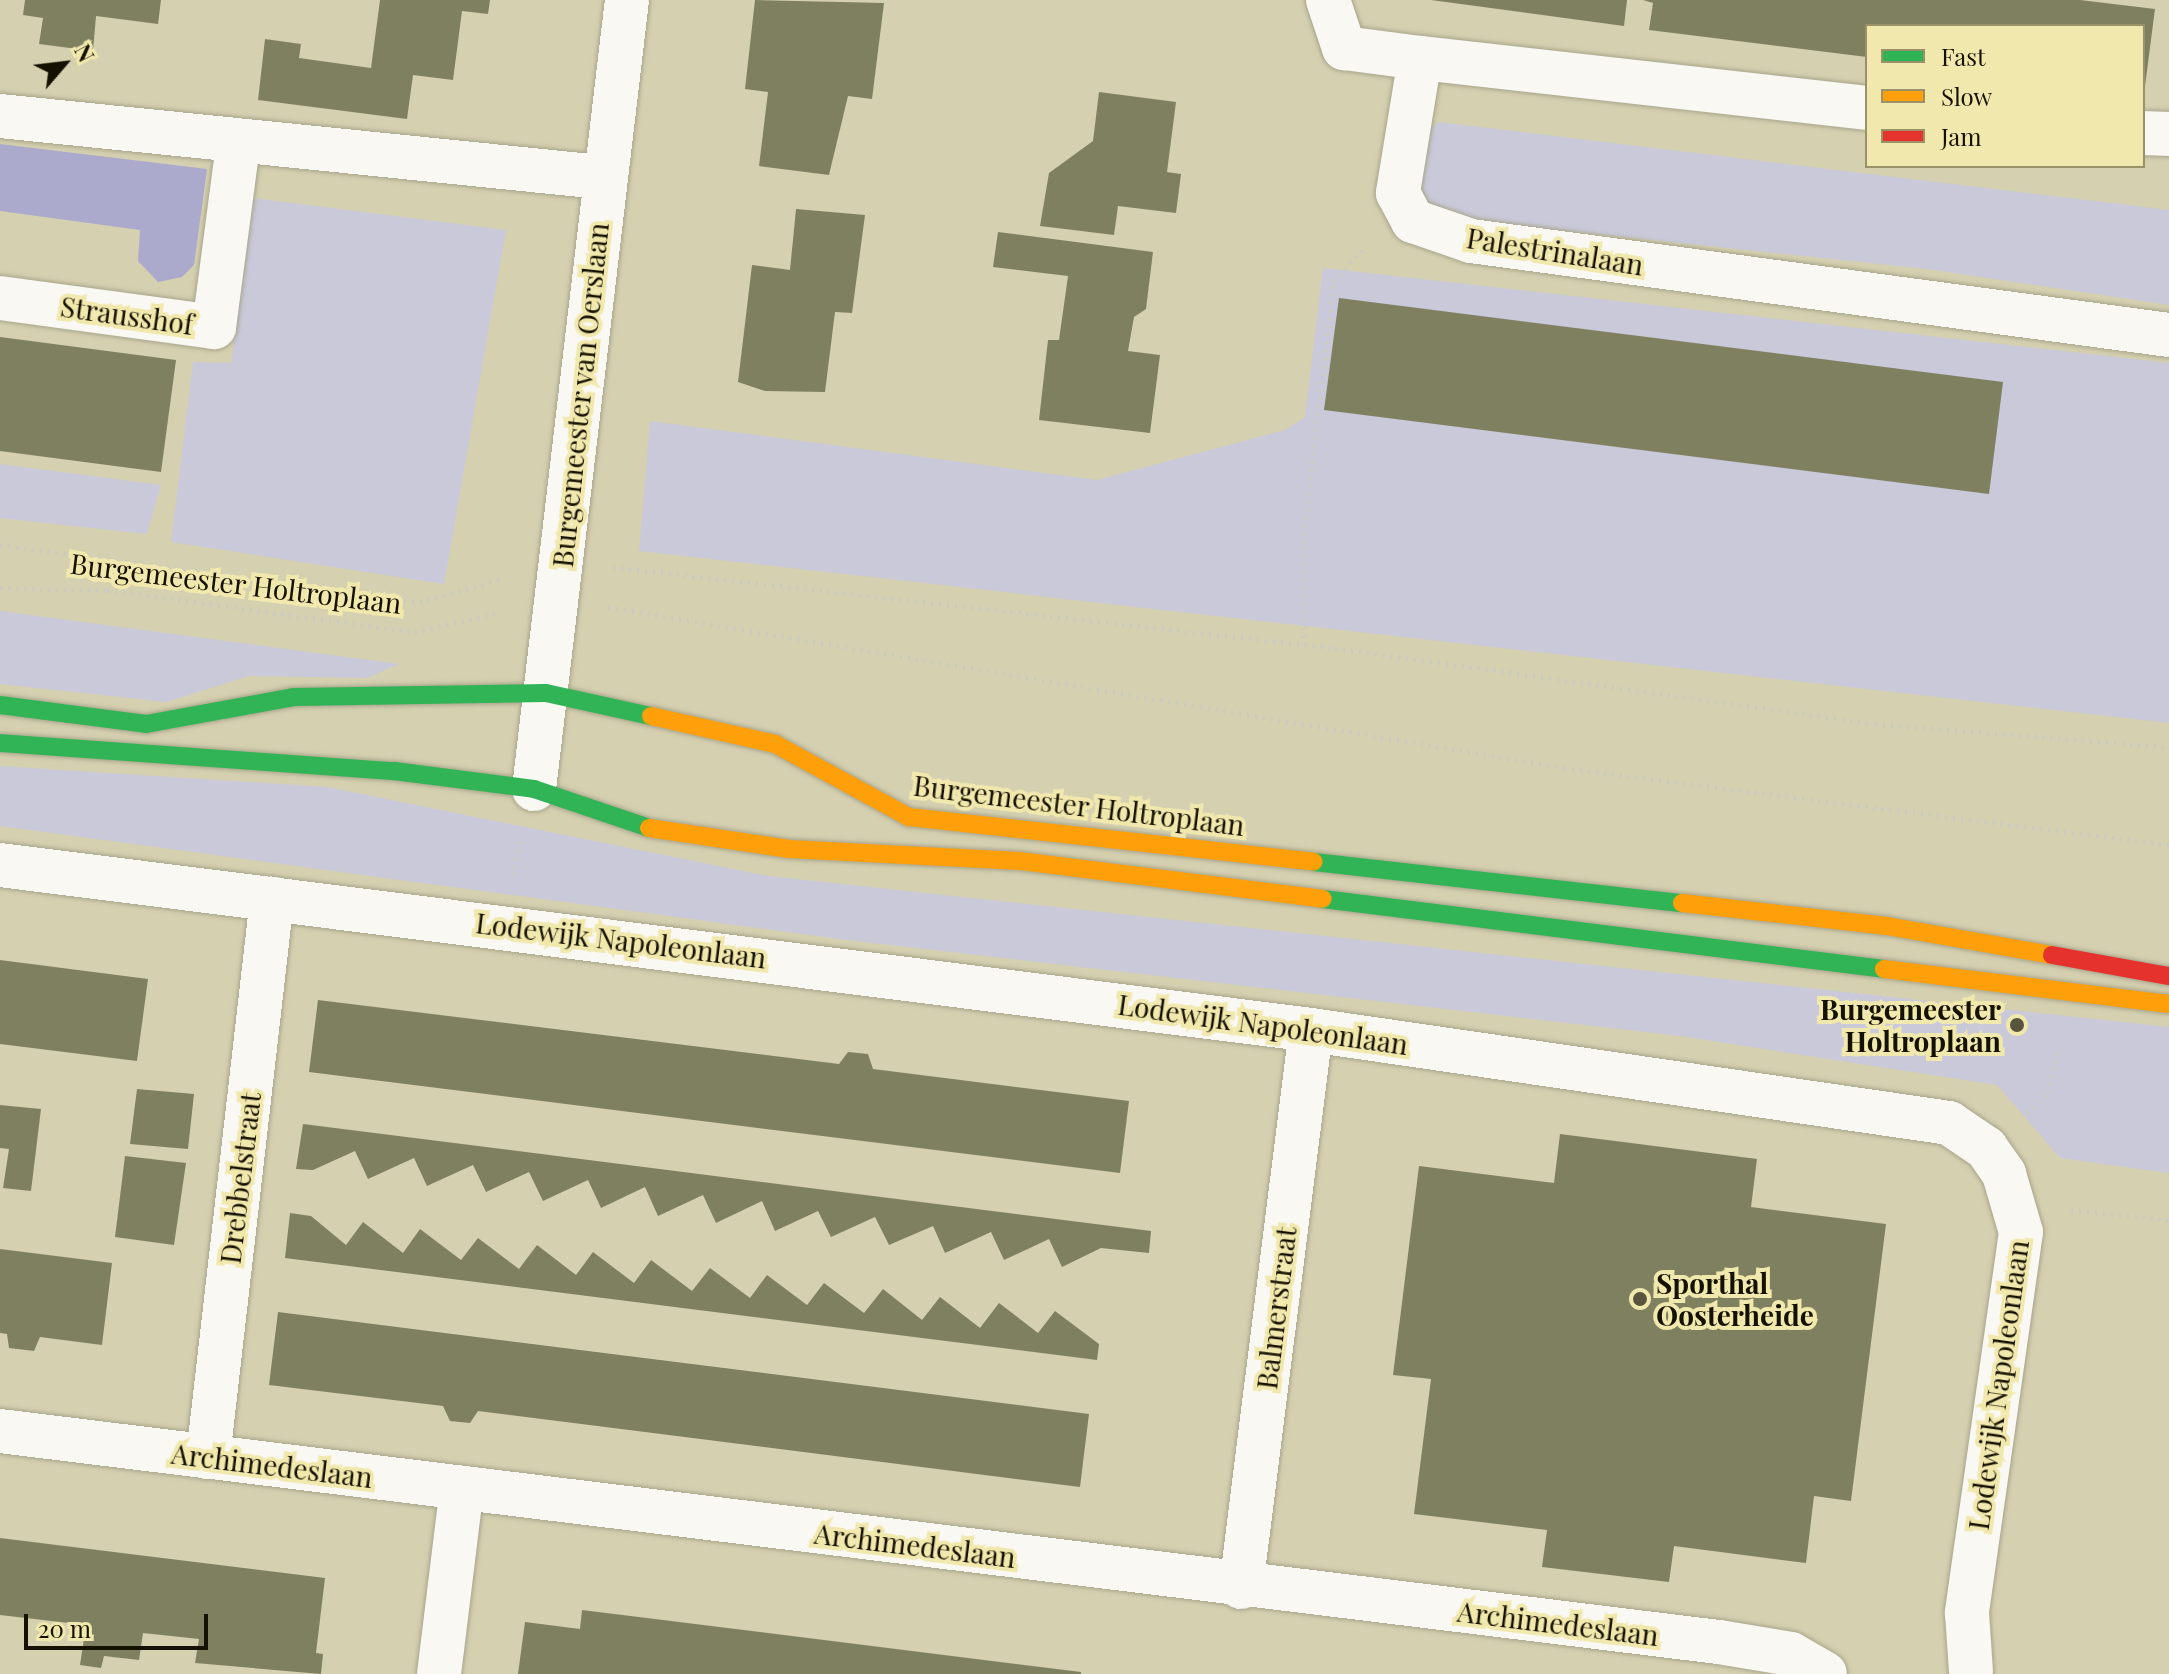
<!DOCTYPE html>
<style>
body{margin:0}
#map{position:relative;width:2169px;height:1674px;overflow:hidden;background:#d5d0b0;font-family:"Playfair Display",serif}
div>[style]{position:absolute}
.green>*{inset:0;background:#c9c9d9}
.forest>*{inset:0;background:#abaacc}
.building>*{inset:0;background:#7f8060}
.path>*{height:5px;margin-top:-2.5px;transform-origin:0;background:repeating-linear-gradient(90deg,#cccbc1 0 2px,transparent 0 8px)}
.roads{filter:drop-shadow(0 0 2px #a8a58c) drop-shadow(0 0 2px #a8a58c)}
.street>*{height:44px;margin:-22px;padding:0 22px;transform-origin:22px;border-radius:22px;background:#f9f8f3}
.fast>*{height:18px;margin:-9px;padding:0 9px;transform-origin:9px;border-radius:9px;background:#30b455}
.slow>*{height:18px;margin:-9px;padding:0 9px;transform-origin:9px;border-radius:9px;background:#ff9f0a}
.jam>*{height:18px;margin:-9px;padding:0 9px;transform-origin:9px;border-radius:9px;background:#e5322d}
.dots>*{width:22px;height:22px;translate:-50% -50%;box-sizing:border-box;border:4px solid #f1e8ad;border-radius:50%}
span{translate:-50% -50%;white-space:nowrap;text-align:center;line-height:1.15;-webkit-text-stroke:8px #f1e8ad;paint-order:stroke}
.street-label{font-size:28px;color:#151100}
.poi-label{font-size:28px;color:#151100;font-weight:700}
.right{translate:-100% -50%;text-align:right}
.left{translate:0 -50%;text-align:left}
.legend{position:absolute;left:1865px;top:24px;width:280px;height:144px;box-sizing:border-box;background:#f1e8ad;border:2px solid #999268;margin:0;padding:10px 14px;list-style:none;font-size:24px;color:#151100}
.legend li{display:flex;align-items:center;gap:16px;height:40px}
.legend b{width:40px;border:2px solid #999268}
.north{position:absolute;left:24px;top:24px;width:80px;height:80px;-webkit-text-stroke:6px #f1e8ad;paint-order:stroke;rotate:62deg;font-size:22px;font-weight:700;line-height:32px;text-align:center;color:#151100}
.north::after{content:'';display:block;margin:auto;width:28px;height:36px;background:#151100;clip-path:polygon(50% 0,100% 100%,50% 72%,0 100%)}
.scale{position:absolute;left:24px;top:1614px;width:184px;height:36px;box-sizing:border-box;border:4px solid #151100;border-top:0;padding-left:10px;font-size:24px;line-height:28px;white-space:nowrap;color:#151100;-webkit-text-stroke:6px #f1e8ad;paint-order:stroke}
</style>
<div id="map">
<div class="green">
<i style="clip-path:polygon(1438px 122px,2169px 210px,2169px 305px,1927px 269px,1434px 217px,1417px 203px,1423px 135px)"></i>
<i style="clip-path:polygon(252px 198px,506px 230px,444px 584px,171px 542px,193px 362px,231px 363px)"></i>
<i style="clip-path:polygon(1323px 268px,2169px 363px,2169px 723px,639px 551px,650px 421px,1097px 480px,1285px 430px,1305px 417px)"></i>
<i style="clip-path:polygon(0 464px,161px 485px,147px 534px,0 518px)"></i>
<i style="clip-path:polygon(0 611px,399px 664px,367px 678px,249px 676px,166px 702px,0 684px)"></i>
<i style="clip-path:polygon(0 766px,327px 787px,768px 876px,2169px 1027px,2169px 1173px,2060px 1158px,1997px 1085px,1680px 1036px,847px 940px,0 826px)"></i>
</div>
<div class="forest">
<i style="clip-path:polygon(0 144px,207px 169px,194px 265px,182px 277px,158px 282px,138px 261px,140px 230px,0 211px)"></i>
</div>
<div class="building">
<i style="clip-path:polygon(25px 0,161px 0,158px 24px,96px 16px,93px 51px,39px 44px,43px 18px,23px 15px)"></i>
<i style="clip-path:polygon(380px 0,490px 0,488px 14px,462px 11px,453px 80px,413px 75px,407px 119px,258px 100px,265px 39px,301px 44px,299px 58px,371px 68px)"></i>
<i style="clip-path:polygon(755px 0,884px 3px,872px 99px,848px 96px,829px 175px,759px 166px,768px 92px,745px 89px)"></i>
<i style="clip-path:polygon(1431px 0,1627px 0,1624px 26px)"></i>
<i style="clip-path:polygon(1643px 0,2080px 0,2155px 9px,2145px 86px,2143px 26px,1867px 26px,1867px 57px,1649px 30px,1653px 3px)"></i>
<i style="clip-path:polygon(1099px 92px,1176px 102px,1167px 172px,1181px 174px,1176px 213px,1118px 206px,1114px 235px,1040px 226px,1049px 173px,1093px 141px)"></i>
<i style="clip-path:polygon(796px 209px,865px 215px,852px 313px,835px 312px,825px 392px,765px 391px,738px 382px,752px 265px,790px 270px)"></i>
<i style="clip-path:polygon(998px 232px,1153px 252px,1146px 309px,1134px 317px,1128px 351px,1160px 355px,1150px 433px,1039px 420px,1048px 340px,1059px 340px,1068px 276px,993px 267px)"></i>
<i style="clip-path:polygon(1339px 298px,2003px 382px,1989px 494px,1324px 410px)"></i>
<i style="clip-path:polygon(0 337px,176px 360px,161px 472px,0 451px)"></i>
<i style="clip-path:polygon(0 960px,148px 979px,137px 1061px,0 1044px)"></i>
<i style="clip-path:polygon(318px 1000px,839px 1064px,848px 1052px,868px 1054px,873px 1069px,1129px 1101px,1120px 1173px,309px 1072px)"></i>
<i style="clip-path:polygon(137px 1089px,194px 1094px,188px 1149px,130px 1144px)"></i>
<i style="clip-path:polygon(0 1105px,41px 1109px,31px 1191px,3px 1188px,9px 1149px,0 1148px)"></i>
<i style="clip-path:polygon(303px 1124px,1151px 1231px,1149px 1253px,1101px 1248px,1062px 1267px,1049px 1239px,1004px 1260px,991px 1232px,945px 1253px,933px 1226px,889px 1245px,875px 1217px,831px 1237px,818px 1211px,775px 1231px,762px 1201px,716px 1223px,703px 1195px,658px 1216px,645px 1187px,601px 1208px,588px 1180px,543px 1201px,529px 1172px,486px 1192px,473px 1165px,427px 1186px,414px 1158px,368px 1179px,355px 1151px,313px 1170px,296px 1169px)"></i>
<i style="clip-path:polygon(1560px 1134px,1757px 1159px,1751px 1207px,1886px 1224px,1851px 1501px,1814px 1496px,1806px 1563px,1674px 1546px,1669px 1582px,1542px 1567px,1547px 1530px,1414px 1514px,1431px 1379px,1393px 1375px,1419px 1166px,1554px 1183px)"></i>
<i style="clip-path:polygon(125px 1156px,186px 1163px,174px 1245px,115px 1237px)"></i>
<i style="clip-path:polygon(290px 1213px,311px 1216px,346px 1245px,363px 1222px,403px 1253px,420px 1229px,461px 1260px,478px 1238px,519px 1269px,537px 1245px,576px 1275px,593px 1252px,634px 1283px,651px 1260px,692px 1291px,710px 1268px,750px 1298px,767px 1275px,807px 1305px,824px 1283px,864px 1313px,883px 1289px,922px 1320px,940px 1297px,980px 1328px,999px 1303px,1038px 1333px,1055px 1311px,1099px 1344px,1097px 1360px,285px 1258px)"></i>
<i style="clip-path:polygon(0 1249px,112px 1263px,102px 1345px,40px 1337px,34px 1351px,9px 1348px,7px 1334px,0 1333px)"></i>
<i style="clip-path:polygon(278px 1312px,1089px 1414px,1080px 1487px,478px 1411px,470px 1423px,450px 1421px,443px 1406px,269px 1385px)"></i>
<i style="clip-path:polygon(0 1538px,325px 1578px,316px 1653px,323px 1654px,321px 1674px,195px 1663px,199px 1639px,143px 1633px,139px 1660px,104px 1656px,101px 1668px,80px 1665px,86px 1625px,0 1615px)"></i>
<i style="clip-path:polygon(582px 1610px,1081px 1672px,1081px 1674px,518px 1674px,525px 1622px,580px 1629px)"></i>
</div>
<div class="path">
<i style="left:0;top:545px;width:424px;rotate:7.7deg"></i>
<i style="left:420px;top:602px;width:88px;rotate:-15.8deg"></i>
<i style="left:613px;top:567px;width:727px;rotate:6.4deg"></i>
<i style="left:1335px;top:648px;width:545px;rotate:8.01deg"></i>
<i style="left:1875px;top:724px;width:295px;rotate:4.5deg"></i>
<i style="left:0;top:588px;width:107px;rotate:1.1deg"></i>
<i style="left:107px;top:590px;width:311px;rotate:7.8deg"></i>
<i style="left:415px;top:632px;width:88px;rotate:-13.1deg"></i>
<i style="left:608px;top:607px;width:969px;rotate:9.56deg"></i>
<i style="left:1564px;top:768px;width:610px;rotate:7.25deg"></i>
<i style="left:1304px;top:645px;width:103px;rotate:-90.6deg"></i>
<i style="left:1303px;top:542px;width:263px;rotate:-83.2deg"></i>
<i style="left:1334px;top:281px;width:48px;rotate:-48.4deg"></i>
<i style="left:513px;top:875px;width:35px;rotate:-80deg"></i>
<i style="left:2026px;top:1113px;width:30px;rotate:-42deg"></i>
<i style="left:2048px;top:1093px;width:42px;rotate:-76.3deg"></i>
<i style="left:2071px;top:1210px;width:99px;rotate:5.8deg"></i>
</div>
<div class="roads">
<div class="street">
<i style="left:1328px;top:0;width:51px;rotate:71.6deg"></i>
<i style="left:1344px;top:48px;width:77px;rotate:7.5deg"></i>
<i style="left:1867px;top:108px;width:450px;rotate:-173.6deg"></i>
<i style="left:1420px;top:58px;width:137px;rotate:99.3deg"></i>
<i style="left:1398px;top:193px;width:32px;rotate:62deg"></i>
<i style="left:1413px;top:221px;width:61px;rotate:19deg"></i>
<i style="left:1471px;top:241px;width:704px;rotate:7.67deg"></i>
<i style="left:0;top:116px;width:604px;rotate:5.8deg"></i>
<i style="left:2143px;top:133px;width:26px;rotate:2deg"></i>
<i style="left:0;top:298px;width:216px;rotate:7.7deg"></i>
<i style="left:214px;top:327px;width:185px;rotate:-82.5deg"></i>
<i style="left:534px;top:789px;width:794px;rotate:-83.28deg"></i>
<i style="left:0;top:865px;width:1321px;rotate:7.17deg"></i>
<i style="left:1311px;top:1030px;width:645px;rotate:8.29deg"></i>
<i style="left:1949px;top:1123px;width:45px;rotate:34deg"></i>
<i style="left:1986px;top:1148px;width:32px;rotate:55deg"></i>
<i style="left:2004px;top:1174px;width:60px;rotate:73.7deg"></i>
<i style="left:2021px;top:1232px;width:385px;rotate:98.1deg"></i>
<i style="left:1967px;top:1613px;width:58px;rotate:86.1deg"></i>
<i style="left:0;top:1431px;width:1732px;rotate:7deg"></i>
<i style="left:1719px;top:1642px;width:73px;rotate:9.5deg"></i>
<i style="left:1791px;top:1654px;width:39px;rotate:30deg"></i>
<i style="left:208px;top:1457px;width:562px;rotate:-83.46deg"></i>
<i style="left:1241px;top:1587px;width:561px;rotate:-82.84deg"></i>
<i style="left:439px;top:1674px;width:187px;rotate:-83deg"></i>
</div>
<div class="fast">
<i style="left:0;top:705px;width:147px;rotate:7.4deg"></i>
<i style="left:146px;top:724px;width:150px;rotate:-10.3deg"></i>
<i style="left:294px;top:697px;width:252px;rotate:-0.9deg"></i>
<i style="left:546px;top:693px;width:107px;rotate:12.4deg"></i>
<i style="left:0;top:743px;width:395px;rotate:4.1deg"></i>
<i style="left:394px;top:771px;width:141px;rotate:7.3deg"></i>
<i style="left:534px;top:789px;width:121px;rotate:18.7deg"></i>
<i style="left:1314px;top:862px;width:370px;rotate:6.4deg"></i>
<i style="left:1323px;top:899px;width:565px;rotate:7.11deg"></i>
</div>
<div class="slow">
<i style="left:651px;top:716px;width:127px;rotate:12.7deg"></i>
<i style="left:775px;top:744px;width:153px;rotate:28.6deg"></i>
<i style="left:909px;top:817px;width:407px;rotate:6.3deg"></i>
<i style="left:649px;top:828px;width:142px;rotate:8.5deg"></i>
<i style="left:789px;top:849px;width:231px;rotate:3deg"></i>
<i style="left:1020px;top:861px;width:305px;rotate:7.1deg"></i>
<i style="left:1682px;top:903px;width:206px;rotate:6.4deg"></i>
<i style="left:1887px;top:926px;width:168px;rotate:10deg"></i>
<i style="left:1884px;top:969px;width:287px;rotate:7deg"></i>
</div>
<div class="jam">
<i style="left:2052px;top:955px;width:119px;rotate:10.2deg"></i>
</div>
</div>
<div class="dots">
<i style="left:2017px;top:1025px;background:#58543e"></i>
<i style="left:1640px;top:1299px;background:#58543e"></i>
</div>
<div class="street-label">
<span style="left:1555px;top:251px;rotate:9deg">Palestrinalaan</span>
<span style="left:127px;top:315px;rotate:8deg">Strausshof</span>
<span style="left:580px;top:395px;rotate:-84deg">Burgemeester van Oerslaan</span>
<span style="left:236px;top:583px;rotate:7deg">Burgemeester Holtroplaan</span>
<span style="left:1079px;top:805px;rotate:7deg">Burgemeester Holtroplaan</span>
<span style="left:621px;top:940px;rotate:7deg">Lodewijk Napoleonlaan</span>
<span style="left:1263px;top:1024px;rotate:8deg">Lodewijk Napoleonlaan</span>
<span style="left:240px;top:1178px;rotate:-83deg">Drebbelstraat</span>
<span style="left:1276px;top:1308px;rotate:-83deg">Balmerstraat</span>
<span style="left:1998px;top:1385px;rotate:-82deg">Lodewijk Napoleonlaan</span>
<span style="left:272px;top:1465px;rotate:7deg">Archimedeslaan</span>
<span style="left:915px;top:1545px;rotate:7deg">Archimedeslaan</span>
<span style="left:1558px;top:1623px;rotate:7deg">Archimedeslaan</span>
</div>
<div class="poi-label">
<span class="right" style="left:2001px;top:1025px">Burgemeester<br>Holtroplaan</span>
<span class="left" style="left:1656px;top:1299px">Sporthal<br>Oosterheide</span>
</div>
<ul class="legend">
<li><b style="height:10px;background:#30b455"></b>Fast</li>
<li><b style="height:10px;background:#ff9f0a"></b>Slow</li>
<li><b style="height:10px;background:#e5322d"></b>Jam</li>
</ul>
<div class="north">N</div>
<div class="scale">20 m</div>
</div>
